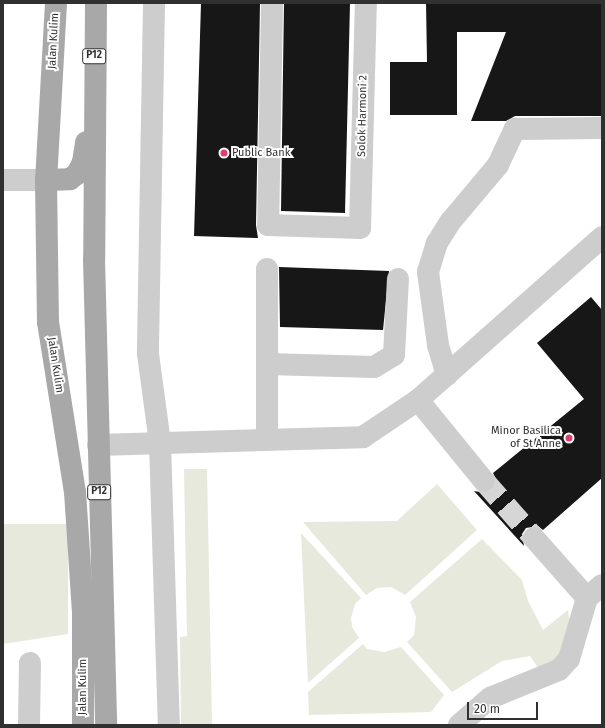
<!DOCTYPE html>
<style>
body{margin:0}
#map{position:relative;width:605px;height:728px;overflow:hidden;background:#fff;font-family:"Fira Sans",sans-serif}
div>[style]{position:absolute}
.green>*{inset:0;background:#e6e9dc}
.building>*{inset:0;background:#171717}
.minor-tunnel>*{height:22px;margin-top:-11px;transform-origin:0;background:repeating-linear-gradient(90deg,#d6d6d6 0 22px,transparent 0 33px)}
.minor>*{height:22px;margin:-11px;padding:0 11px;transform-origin:11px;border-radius:11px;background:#cdcdcd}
.major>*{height:22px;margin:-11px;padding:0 11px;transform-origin:11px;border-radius:11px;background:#a8a8a8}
.dots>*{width:11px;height:11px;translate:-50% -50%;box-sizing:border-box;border:2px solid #fff;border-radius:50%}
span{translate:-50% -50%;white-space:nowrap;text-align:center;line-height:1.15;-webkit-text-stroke:4px #fff;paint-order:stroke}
.shield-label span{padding:1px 3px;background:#fff;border:1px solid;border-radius:3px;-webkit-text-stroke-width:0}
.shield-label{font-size:10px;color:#303030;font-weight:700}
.street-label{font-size:11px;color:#303030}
.poi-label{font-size:11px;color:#303030}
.left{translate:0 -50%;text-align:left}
.right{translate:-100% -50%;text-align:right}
.frame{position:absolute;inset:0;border:4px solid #303030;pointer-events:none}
.scale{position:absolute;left:467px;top:702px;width:71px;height:18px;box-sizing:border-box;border:2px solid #303030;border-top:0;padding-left:5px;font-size:12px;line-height:14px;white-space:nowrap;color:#303030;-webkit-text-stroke:3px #fff;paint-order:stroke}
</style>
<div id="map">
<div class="green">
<i style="clip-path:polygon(184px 469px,207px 469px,212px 725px,181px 725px,180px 637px,187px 636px)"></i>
<i style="clip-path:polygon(437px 484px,477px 530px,405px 595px,391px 587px,377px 588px,366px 595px,303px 522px,397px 521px)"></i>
<i style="clip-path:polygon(3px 524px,68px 524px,68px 634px,3px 644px)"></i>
<i style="clip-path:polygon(301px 533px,361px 598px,355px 604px,351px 618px,352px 627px,359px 638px,308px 683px)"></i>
<i style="clip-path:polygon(482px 539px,522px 580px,528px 601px,543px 630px,568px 610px,570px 628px,558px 657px,546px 666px,538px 668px,530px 656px,502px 661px,452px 692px,407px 642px,414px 635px,416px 617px,410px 602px)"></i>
<i style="clip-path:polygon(363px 644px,367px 649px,384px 652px,401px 647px,444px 695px,431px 712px,309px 715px,308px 692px)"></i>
</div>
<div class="building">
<i style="clip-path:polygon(201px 3px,260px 3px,256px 225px,258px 238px,194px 236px)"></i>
<i style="clip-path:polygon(284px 3px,350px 3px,345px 213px,281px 211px)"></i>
<i style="clip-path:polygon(426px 3px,602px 3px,602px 116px,515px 116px,506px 121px,471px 121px,506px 32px,457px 32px,457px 115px,390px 115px,390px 62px,427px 62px)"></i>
<i style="clip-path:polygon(279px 267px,389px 271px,383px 330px,280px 327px)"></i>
<i style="clip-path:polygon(591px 297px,602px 310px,602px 478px,543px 530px,538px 526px,526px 528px,522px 534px,524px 546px,474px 491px,486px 493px,492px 490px,496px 479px,493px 473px,584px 399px,537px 343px)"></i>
</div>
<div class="minor-tunnel">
<i style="left:484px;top:481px;width:76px;rotate:48.7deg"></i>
</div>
<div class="minor">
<i style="left:154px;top:3px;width:351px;rotate:91deg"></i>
<i style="left:148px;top:354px;width:90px;rotate:82.3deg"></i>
<i style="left:160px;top:443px;width:282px;rotate:88.2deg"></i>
<i style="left:272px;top:3px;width:222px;rotate:91deg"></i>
<i style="left:268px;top:225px;width:92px;rotate:1.9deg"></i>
<i style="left:360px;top:228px;width:225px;rotate:-88.5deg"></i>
<i style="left:3px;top:180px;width:43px"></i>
<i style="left:267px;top:269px;width:171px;rotate:90deg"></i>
<i style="left:267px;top:364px;width:107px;rotate:1.6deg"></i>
<i style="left:374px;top:367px;width:23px;rotate:-31deg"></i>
<i style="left:394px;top:355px;width:76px;rotate:-87deg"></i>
<i style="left:447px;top:375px;width:31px;rotate:-107deg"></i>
<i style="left:438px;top:345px;width:74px;rotate:-97.8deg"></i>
<i style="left:428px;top:272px;width:30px;rotate:-73deg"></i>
<i style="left:437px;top:243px;width:26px;rotate:-58deg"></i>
<i style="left:451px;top:221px;width:73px;rotate:-50deg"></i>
<i style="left:498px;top:165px;width:40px;rotate:-65deg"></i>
<i style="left:515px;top:129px;width:87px;rotate:-0.7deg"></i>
<i style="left:418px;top:400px;width:104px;rotate:50.8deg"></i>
<i style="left:98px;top:445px;width:265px;rotate:-1.7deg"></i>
<i style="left:363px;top:437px;width:66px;rotate:-33.9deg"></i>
<i style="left:418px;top:400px;width:246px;rotate:-41.5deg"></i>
<i style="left:534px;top:538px;width:80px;rotate:48.5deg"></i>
<i style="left:29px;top:725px;width:62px;rotate:-89.1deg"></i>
<i style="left:459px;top:725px;width:41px;rotate:-41.1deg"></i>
<i style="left:490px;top:698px;width:74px;rotate:-22.1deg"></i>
<i style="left:559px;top:670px;width:15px;rotate:-48deg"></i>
<i style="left:569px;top:659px;width:64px;rotate:-73.6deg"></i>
<i style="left:587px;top:598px;width:20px;rotate:-41deg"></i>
</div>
<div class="major">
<i style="left:56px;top:3px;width:177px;rotate:93.2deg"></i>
<i style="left:46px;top:180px;width:142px;rotate:89.2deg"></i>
<i style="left:48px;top:322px;width:172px;rotate:81deg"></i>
<i style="left:75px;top:492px;width:121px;rotate:86.2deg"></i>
<i style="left:83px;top:613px;width:112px;rotate:90deg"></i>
<i style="left:96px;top:3px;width:256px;rotate:90.4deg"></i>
<i style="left:94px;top:259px;width:466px;rotate:88.5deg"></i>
<i style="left:46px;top:180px;width:24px;rotate:-2deg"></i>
<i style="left:70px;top:179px;width:9px;rotate:-36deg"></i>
<i style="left:77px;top:174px;width:13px;rotate:-63deg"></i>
<i style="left:83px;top:162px;width:20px;rotate:-81deg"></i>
</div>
<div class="dots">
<i style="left:224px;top:153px;background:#da3f6d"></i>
<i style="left:569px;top:438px;background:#da3f6d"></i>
</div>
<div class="shield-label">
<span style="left:94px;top:56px">P12</span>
<span style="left:99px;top:492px">P12</span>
</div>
<div class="street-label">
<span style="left:54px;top:41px;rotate:-87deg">Jalan Kulim</span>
<span style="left:363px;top:116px;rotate:-89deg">Solok Harmoni 2</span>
<span style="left:55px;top:365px;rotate:81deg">Jalan Kulim</span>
<span style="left:83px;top:687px;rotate:-90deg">Jalan Kulim</span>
</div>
<div class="poi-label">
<span class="left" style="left:232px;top:153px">Public Bank</span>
<span class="right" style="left:561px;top:438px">Minor Basilica<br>of St Anne</span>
</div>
<div class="frame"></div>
<div class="scale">20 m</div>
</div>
